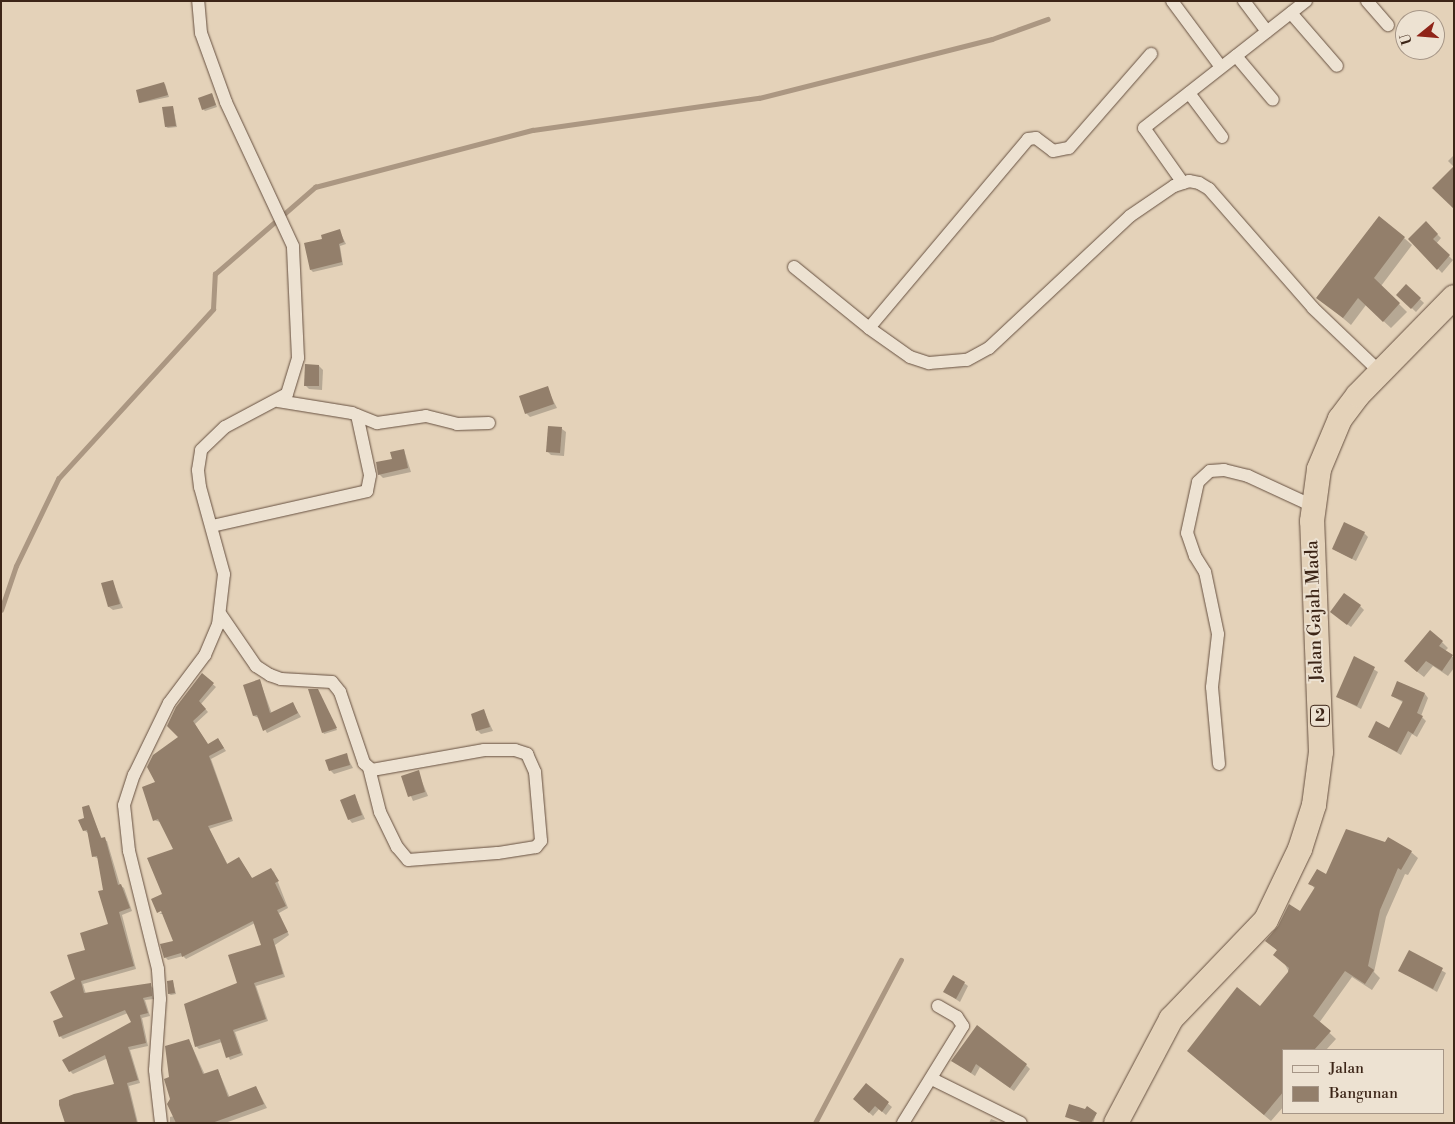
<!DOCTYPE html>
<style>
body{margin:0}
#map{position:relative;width:1455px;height:1124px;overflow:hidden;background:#e4d2b9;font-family:"Libre Bodoni",serif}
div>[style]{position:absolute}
.shadow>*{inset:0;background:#0003}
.stream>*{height:4.5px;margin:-2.25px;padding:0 2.25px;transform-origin:2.25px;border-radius:2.25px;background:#ab9782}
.building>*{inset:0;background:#937f6b}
.roads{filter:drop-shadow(0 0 1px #665040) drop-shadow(0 0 1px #665040)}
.street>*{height:12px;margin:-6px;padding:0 6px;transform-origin:6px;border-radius:6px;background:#ede2d2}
.highway>*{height:24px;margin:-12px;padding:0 12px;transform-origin:12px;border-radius:12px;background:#e4d2b9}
span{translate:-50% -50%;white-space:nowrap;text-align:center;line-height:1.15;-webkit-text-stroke:4px #ede2d2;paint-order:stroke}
.shield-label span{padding:1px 4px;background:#ede2d2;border:1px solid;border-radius:4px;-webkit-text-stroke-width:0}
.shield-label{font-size:16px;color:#3c2517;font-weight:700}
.street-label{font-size:18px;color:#3c2517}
.frame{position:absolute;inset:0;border:2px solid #3c2517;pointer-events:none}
.legend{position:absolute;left:1282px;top:1049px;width:162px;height:65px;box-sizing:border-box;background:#ede2d2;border:1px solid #a69687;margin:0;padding:6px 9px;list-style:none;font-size:15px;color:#3c2517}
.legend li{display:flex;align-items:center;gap:10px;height:25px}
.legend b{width:25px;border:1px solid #a69687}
.north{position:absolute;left:1395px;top:10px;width:50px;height:50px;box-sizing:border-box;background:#ede2d2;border:1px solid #a69687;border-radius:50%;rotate:253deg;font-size:14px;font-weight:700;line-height:20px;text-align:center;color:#3c2517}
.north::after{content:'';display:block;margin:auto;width:18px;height:22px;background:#8f2418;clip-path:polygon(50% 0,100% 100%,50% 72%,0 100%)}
</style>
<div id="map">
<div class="shadow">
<i style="clip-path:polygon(165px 84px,169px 97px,140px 103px,137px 91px)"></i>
<i style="clip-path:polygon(212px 94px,217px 107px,205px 111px,203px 109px)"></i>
<i style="clip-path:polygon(173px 107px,177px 127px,168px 128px,166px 127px)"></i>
<i style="clip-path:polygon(1454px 155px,1454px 167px,1448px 161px)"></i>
<i style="clip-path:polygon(1426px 223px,1441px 238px,1436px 244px,1453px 260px,1442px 273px,1410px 239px)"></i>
<i style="clip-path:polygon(339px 230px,346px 244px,340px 246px,343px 265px,313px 272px,311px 270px,324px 240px)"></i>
<i style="clip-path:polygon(1404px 238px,1412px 245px,1381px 286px,1407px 312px,1391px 328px,1366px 305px,1351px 325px,1318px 297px)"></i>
<i style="clip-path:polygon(1406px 286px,1424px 303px,1416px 312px,1398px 295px)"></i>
<i style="clip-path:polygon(319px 366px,323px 370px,322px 390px,309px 389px,305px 385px)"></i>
<i style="clip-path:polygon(547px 388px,557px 408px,530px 417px,526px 413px)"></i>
<i style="clip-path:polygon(549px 428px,562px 429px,566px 432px,564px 456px,551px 455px,547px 451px)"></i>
<i style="clip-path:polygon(404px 450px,411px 472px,383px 478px,379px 474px)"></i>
<i style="clip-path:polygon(1364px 533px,1368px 537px,1356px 561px,1333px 549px)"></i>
<i style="clip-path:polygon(113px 582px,123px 608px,113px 610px,109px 607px)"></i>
<i style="clip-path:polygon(1360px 606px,1364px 610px,1351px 627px,1335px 615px)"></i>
<i style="clip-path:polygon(1442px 642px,1448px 648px,1445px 651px,1454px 658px,1454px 668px,1448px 676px,1433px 666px,1424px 677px,1411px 667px)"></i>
<i style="clip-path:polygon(1354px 657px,1378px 672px,1361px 709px,1338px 697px)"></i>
<i style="clip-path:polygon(202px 675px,216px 687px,201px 704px,208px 712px,195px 724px,208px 745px,218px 739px,226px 751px,211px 759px,233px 821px,209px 829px,228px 865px,241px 861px,253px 880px,271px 869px,274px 872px,288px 908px,279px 913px,289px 935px,275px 945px,285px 977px,256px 986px,268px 1021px,235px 1032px,243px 1055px,230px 1060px,222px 1042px,199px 1049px,196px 1046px,262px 945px,255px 923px,186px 959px,183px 956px,168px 960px,165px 957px,175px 941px,163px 914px,159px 914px,167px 910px,164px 895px,174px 850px,160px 822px,154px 820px,157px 783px,180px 737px)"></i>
<i style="clip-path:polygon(260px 681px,272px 714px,293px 704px,301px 717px,267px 733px,259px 718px,254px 716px)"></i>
<i style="clip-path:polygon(319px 692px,337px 730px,324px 734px,323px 732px)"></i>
<i style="clip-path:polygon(1425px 694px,1428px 698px,1421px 716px,1426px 721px,1417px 737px,1412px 734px,1401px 755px,1370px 737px,1390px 730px,1404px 703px,1392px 696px)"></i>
<i style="clip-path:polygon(484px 711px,493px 731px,481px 734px,477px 730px)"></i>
<i style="clip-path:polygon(346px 755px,353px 768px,334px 774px,330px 770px)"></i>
<i style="clip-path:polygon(418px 772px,428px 796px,413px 801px,403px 777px)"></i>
<i style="clip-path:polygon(355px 796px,365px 819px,352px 823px,349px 819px)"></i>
<i style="clip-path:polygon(88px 807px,102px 839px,107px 841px,120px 885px,124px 888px,132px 911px,122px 915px,136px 969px,83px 984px,86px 994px,150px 985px,153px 988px,154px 999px,145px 1000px,150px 1016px,142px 1018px,148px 1046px,130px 1050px,140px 1083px,129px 1086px,138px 1123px,66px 1123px,116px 1085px,108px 1058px,73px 1074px,70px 1071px,133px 1023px,128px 1013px,63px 1039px,60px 1036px,87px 950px,110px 925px,99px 859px,93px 856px,88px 833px,84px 830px)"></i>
<i style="clip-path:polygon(1411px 852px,1418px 858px,1408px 875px,1405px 874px,1386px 917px,1374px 972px,1380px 978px,1372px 990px,1352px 977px,1319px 1023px,1336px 1039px,1326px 1050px,1284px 1050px,1284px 1106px,1271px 1121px,1196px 1058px,1261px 1008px,1289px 972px,1278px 951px,1267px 941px,1301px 913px,1315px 889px,1310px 883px,1326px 876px)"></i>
<i style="clip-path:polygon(1410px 952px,1446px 973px,1437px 992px,1400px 971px)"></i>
<i style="clip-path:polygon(173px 982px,176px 994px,171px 995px,169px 994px)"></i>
<i style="clip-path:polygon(964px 983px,968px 986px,960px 1002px,945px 992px)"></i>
<i style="clip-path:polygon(189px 1040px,205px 1075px,218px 1070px,230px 1098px,256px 1087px,267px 1108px,225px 1123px,170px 1123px,170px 1117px,174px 1116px,166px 1047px)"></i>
<i style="clip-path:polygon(953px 1061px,1026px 1065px,1030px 1069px,1014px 1091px,980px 1067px,975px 1076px)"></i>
<i style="clip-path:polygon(866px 1085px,892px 1107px,886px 1115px,879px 1109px,873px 1116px,858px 1103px)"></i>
<i style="clip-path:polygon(1096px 1114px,1093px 1123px,1068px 1118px)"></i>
<i style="clip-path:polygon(991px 1119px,1001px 1123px,989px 1123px)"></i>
</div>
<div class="stream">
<i style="left:1px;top:610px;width:46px;rotate:-71.2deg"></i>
<i style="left:16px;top:566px;width:97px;rotate:-64.2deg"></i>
<i style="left:58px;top:479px;width:230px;rotate:-47.6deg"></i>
<i style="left:213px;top:309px;width:35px;rotate:-87deg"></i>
<i style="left:215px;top:274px;width:133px;rotate:-41deg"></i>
<i style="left:315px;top:187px;width:225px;rotate:-14.7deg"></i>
<i style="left:533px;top:130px;width:228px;rotate:-8.1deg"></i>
<i style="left:759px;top:98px;width:240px;rotate:-14.2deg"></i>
<i style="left:992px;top:39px;width:59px;rotate:-19.7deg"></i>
<i style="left:815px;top:1123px;width:184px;rotate:-62.2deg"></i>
</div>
<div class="building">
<i style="clip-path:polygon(164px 82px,168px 95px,139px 103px,136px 90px)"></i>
<i style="clip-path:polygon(212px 93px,216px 105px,202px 110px,198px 98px)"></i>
<i style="clip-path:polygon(173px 106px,176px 126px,165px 127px,162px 107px)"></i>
<i style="clip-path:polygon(1454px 166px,1454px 209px,1432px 188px)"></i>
<i style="clip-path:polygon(1379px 216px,1405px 237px,1374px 278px,1400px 303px,1383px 322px,1358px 298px,1343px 318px,1316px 298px)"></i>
<i style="clip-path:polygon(1426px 221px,1438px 234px,1433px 239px,1450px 255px,1437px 270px,1408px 239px)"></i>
<i style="clip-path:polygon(340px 229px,344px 242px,339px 244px,342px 262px,310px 270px,304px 243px,322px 239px,321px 235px)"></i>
<i style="clip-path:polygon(1406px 284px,1421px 298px,1411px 309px,1396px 295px)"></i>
<i style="clip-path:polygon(305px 364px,319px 365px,319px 386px,304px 386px)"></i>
<i style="clip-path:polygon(548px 386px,554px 404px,525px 414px,519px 396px)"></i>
<i style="clip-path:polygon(548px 426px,562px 427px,560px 453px,546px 452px)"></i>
<i style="clip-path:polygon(404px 449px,408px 468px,378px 475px,376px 462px,392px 459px,390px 452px)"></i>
<i style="clip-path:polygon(1344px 522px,1365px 532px,1352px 559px,1332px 549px)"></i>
<i style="clip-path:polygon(113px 580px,120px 604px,108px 607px,101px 583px)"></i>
<i style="clip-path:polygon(1344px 593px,1361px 605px,1347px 625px,1330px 612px)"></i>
<i style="clip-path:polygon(1430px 630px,1443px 641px,1439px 646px,1453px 655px,1442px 671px,1426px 661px,1417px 672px,1404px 661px)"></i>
<i style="clip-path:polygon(1354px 656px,1375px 667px,1357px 706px,1336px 697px)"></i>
<i style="clip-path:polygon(202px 673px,214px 683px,199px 701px,206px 709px,193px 721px,208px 744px,218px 738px,224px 748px,209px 756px,232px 819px,208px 826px,227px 864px,239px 857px,252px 878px,271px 868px,279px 881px,275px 883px,286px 906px,277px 910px,288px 932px,273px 939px,283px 974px,254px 983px,266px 1019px,233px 1030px,241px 1053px,226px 1058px,220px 1039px,195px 1047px,184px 1004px,237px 983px,228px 955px,261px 945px,253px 921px,182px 957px,181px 953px,164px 958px,160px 944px,173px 941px,161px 911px,157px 913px,151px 899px,162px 894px,147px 858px,173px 849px,158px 819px,153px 821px,142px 787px,155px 782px,147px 767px,153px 755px,178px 737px,167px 726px,176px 707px)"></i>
<i style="clip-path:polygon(260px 679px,270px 713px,293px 702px,298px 713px,263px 731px,257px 715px,253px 716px,243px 685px)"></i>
<i style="clip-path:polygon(1397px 681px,1425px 693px,1417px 713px,1423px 716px,1413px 734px,1408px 731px,1397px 752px,1368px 737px,1376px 721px,1389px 728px,1403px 701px,1391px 696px)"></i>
<i style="clip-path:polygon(308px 689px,318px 689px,337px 728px,322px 733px)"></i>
<i style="clip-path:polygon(484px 709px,490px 727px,476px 731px,471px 714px)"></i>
<i style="clip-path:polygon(347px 753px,350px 765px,329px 771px,325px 760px)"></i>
<i style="clip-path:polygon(419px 770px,425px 792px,408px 797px,401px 776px)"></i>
<i style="clip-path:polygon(355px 794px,362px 815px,348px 820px,340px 800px)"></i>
<i style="clip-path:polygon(89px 805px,101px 838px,105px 837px,118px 885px,121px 884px,130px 908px,119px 912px,134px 966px,81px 981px,84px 993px,151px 983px,152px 996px,143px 998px,148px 1013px,140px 1015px,146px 1043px,128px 1047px,138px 1080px,127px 1083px,137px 1123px,65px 1123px,59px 1105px,59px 1100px,74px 1094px,114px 1084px,105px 1055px,69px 1072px,62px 1060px,131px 1022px,125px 1010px,59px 1037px,53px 1021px,63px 1017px,50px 992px,75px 979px,67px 955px,85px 950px,80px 933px,108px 924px,98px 891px,103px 890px,97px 856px,92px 857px,87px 830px,83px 831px,78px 820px,84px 818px,82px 807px)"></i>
<i style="clip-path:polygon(1346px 829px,1385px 842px,1388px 837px,1412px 851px,1401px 870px,1398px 868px,1380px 910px,1368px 966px,1374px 970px,1365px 984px,1345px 971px,1313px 1016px,1331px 1031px,1314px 1050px,1284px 1050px,1284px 1091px,1264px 1115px,1187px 1051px,1237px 987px,1260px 1006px,1288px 972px,1289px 968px,1273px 955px,1277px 950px,1265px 941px,1278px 926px,1289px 904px,1300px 911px,1315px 887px,1308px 884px,1317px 869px,1326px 874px)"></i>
<i style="clip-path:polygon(1409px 950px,1443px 968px,1433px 989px,1398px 971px)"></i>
<i style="clip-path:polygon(953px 975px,965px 982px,956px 999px,943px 992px)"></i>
<i style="clip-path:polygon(173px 980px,175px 993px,168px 994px,167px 981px)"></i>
<i style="clip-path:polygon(977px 1025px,1027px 1064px,1010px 1088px,976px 1064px,971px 1073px,951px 1061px)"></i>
<i style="clip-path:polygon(189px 1039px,203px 1074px,218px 1069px,228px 1097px,256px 1086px,264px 1104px,212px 1123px,176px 1123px,167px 1104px,170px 1099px,164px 1079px,169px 1077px,165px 1046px)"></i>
<i style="clip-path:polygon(866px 1083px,889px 1102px,882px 1112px,875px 1106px,869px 1113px,853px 1099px)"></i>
<i style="clip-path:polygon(1069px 1104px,1085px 1109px,1087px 1106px,1097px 1113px,1091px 1123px,1084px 1123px,1065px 1117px)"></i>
</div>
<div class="roads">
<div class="street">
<i style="left:1172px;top:1px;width:82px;rotate:53.4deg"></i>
<i style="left:1244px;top:1px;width:38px;rotate:53deg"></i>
<i style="left:1367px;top:1px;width:32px;rotate:49deg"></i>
<i style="left:1291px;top:13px;width:70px;rotate:49deg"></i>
<i style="left:1236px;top:56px;width:57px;rotate:49.9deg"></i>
<i style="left:1189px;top:93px;width:55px;rotate:53.1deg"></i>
<i style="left:1183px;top:183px;width:67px;rotate:-125.3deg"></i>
<i style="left:1144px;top:128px;width:206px;rotate:-38.1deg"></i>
<i style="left:794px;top:267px;width:97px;rotate:39.1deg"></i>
<i style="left:869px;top:328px;width:50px;rotate:35.3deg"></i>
<i style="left:910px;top:357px;width:20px;rotate:18deg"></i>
<i style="left:929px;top:363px;width:38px;rotate:-5deg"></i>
<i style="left:967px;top:360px;width:25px;rotate:-29deg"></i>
<i style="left:989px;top:348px;width:193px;rotate:-43.1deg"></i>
<i style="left:1130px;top:216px;width:53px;rotate:-34.3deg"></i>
<i style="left:1174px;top:186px;width:16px;rotate:-18deg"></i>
<i style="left:1189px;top:181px;width:10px;rotate:11deg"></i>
<i style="left:1199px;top:183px;width:12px;rotate:31deg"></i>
<i style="left:1209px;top:189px;width:158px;rotate:48.8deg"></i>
<i style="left:1313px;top:308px;width:93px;rotate:43.7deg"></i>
<i style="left:869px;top:328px;width:247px;rotate:-49.9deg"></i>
<i style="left:1028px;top:139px;width:8px;rotate:-7deg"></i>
<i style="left:1036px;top:138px;width:21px;rotate:37deg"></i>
<i style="left:1053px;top:151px;width:16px;rotate:-11deg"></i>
<i style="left:1069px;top:148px;width:125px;rotate:-48.9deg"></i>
<i style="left:278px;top:401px;width:75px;rotate:9.2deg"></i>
<i style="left:352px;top:413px;width:27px;rotate:22deg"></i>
<i style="left:377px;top:423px;width:49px;rotate:-8.1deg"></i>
<i style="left:426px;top:416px;width:32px;rotate:14deg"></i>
<i style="left:457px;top:424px;width:32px;rotate:-2deg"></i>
<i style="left:212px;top:526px;width:159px;rotate:-12.7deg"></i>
<i style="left:367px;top:491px;width:16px;rotate:-79deg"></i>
<i style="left:370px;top:475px;width:61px;rotate:-102.2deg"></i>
<i style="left:221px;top:615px;width:62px;rotate:55.5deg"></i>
<i style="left:256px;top:666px;width:17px;rotate:33deg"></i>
<i style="left:270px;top:675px;width:12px;rotate:20deg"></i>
<i style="left:281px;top:679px;width:51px;rotate:3.4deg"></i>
<i style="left:332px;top:682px;width:13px;rotate:51deg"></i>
<i style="left:340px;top:692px;width:75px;rotate:71.3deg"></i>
<i style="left:364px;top:763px;width:11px;rotate:41deg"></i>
<i style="left:372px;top:770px;width:114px;rotate:-10.1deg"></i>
<i style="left:484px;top:750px;width:31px"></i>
<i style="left:515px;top:750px;width:13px;rotate:18deg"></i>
<i style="left:527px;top:754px;width:20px;rotate:66deg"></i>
<i style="left:535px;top:772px;width:69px;rotate:85deg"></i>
<i style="left:541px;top:841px;width:8px;rotate:130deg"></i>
<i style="left:536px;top:847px;width:39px;rotate:171deg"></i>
<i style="left:497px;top:853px;width:89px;rotate:175.5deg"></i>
<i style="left:408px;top:860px;width:17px;rotate:-130deg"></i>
<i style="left:397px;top:847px;width:39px;rotate:-116deg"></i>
<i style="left:380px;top:812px;width:45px;rotate:-104deg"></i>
<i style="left:1219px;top:764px;width:77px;rotate:-95.2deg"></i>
<i style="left:1212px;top:687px;width:53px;rotate:-83.5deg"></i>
<i style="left:1218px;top:634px;width:63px;rotate:-101.8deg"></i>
<i style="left:1205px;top:572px;width:19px;rotate:-122deg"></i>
<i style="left:1195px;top:556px;width:24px;rotate:-109deg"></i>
<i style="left:1187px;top:533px;width:52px;rotate:-77.8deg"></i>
<i style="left:1198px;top:482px;width:16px;rotate:-43deg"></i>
<i style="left:1210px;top:471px;width:14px;rotate:-4deg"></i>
<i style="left:1224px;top:470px;width:25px;rotate:14deg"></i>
<i style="left:1248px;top:476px;width:72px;rotate:24.8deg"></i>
<i style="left:932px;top:1079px;width:99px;rotate:26.3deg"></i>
<i style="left:161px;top:1123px;width:53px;rotate:-96.5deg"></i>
<i style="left:155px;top:1070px;width:71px;rotate:-86deg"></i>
<i style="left:160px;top:999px;width:30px;rotate:-94deg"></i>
<i style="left:158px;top:969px;width:122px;rotate:-103.8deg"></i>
<i style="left:129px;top:851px;width:46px;rotate:-96.2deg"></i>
<i style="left:124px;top:805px;width:32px;rotate:-72deg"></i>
<i style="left:134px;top:775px;width:80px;rotate:-64.1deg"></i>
<i style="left:169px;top:703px;width:60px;rotate:-53.1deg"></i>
<i style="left:205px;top:655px;width:33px;rotate:-67deg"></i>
<i style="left:218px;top:625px;width:51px;rotate:-83.3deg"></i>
<i style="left:224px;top:574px;width:90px;rotate:-105.4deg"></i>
<i style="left:200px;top:487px;width:17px;rotate:-97deg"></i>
<i style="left:198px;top:470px;width:20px;rotate:-81deg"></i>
<i style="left:201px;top:450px;width:33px;rotate:-44deg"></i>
<i style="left:225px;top:427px;width:70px;rotate:-28deg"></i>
<i style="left:287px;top:394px;width:38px;rotate:-73deg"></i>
<i style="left:298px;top:358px;width:112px;rotate:-92.6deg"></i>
<i style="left:293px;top:246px;width:159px;rotate:-115deg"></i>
<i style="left:226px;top:102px;width:73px;rotate:-109.9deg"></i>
<i style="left:201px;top:33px;width:32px;rotate:-95deg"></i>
<i style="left:903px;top:1123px;width:114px;rotate:-58.3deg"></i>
<i style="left:963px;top:1026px;width:11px;rotate:-124deg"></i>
<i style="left:957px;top:1017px;width:22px;rotate:-150deg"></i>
</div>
<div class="highway">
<i style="left:1116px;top:1123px;width:118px;rotate:-62.1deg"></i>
<i style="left:1171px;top:1019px;width:137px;rotate:-46.2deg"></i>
<i style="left:1266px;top:920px;width:79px;rotate:-64.4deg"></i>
<i style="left:1300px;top:849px;width:46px;rotate:-72.3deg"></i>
<i style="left:1314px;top:805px;width:53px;rotate:-82.5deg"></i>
<i style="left:1321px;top:752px;width:231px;rotate:-92.2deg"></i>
<i style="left:1312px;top:521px;width:52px;rotate:-82.3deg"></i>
<i style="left:1319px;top:469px;width:54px;rotate:-67.2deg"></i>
<i style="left:1340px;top:419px;width:30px;rotate:-53deg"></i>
<i style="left:1358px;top:395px;width:137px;rotate:-45.6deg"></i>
</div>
</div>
<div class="shield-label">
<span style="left:1320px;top:716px">2</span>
</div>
<div class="street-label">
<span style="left:1315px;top:611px;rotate:-92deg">Jalan Gajah Mada</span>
</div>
<div class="frame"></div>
<ul class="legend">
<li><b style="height:6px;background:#ede2d2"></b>Jalan</li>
<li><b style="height:14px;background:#937f6b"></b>Bangunan</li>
</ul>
<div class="north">U</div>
</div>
